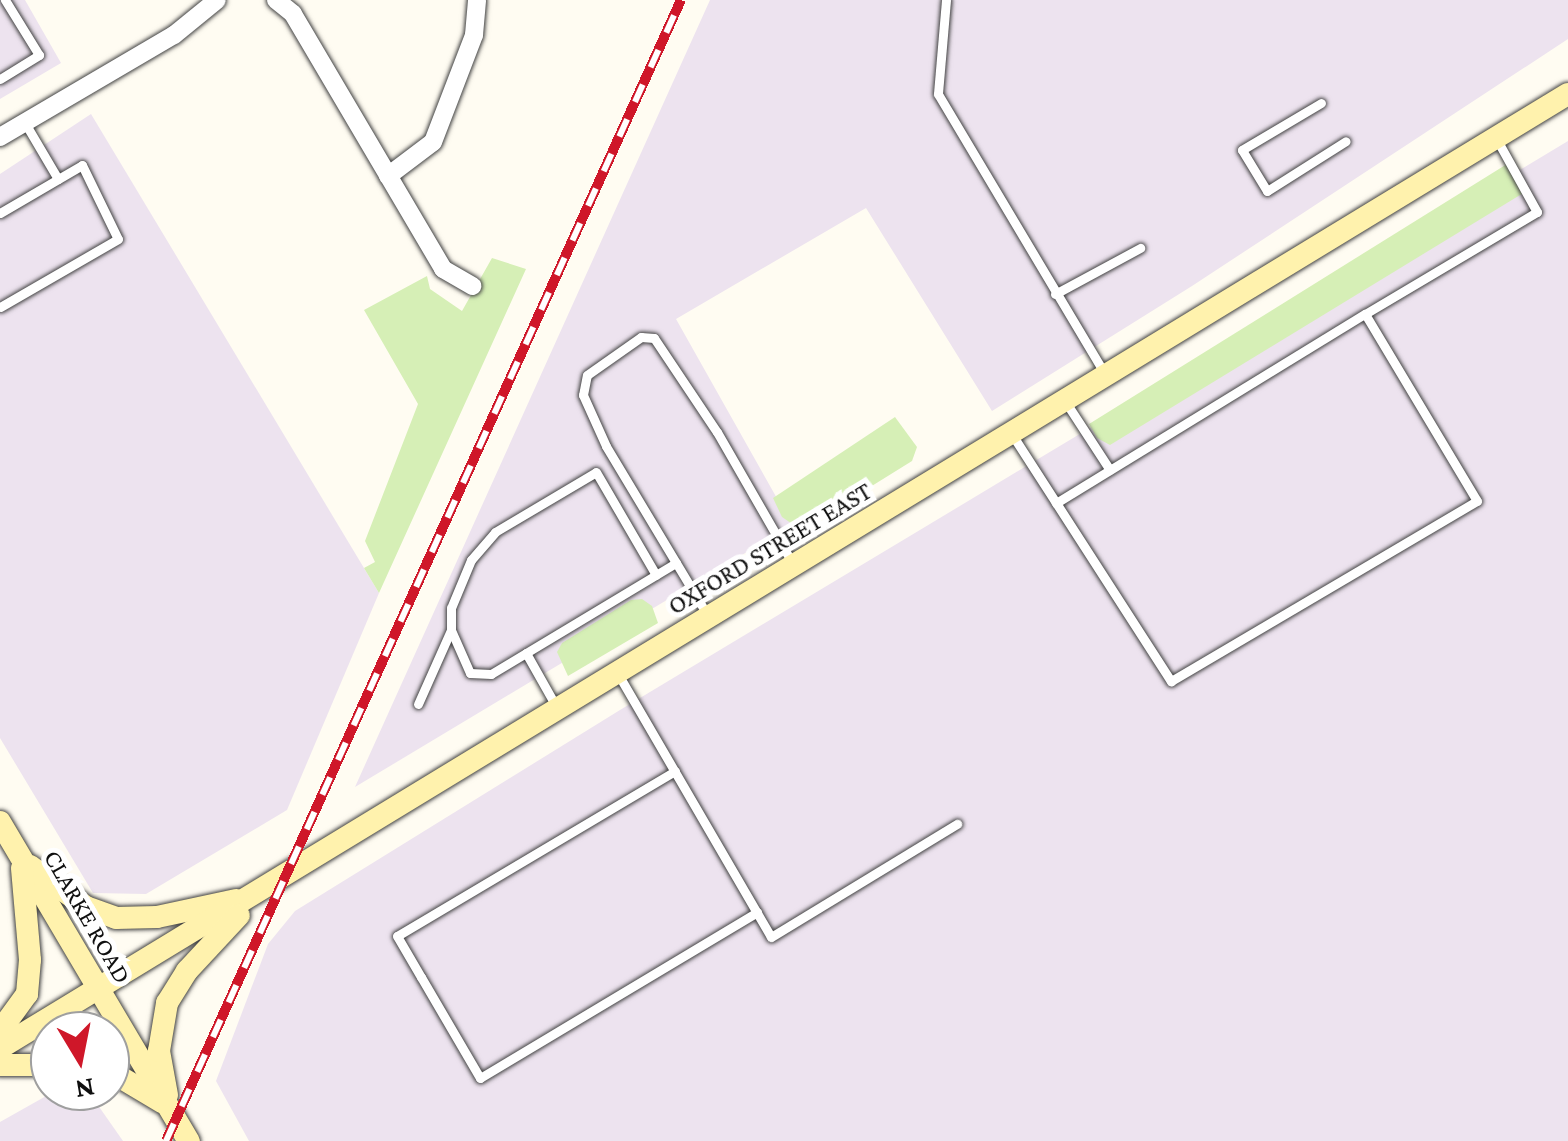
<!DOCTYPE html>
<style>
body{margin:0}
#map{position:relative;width:1568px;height:1141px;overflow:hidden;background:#fffcf2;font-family:"Crimson Pro",serif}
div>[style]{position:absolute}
.industrial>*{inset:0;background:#ede3ef}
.green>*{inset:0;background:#d6efb6}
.roads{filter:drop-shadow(0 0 2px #424242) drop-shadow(0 0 2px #424242)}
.service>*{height:9px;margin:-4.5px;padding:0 4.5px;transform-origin:4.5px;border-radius:4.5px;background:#fff}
.minor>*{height:18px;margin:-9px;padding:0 9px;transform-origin:9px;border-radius:9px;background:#fff}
.secondary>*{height:22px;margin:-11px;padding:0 11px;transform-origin:11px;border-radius:11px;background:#fff2ad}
.rail>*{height:10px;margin-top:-5px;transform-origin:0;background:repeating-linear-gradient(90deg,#fff 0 19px,#cf1729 0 38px);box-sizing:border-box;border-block:2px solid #cf1729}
span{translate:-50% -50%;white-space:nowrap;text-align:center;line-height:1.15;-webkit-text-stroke:10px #fff;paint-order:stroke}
.street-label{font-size:25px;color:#0f0f0f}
.north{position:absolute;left:30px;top:1011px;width:100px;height:100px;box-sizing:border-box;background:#fff;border:2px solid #9f9f9f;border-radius:50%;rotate:170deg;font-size:28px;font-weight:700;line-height:40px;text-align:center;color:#0f0f0f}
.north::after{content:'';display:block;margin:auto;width:35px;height:45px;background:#cf1729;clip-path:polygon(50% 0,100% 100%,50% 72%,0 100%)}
</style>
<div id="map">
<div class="industrial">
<i style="clip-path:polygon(0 0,25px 0,61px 63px,0 99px)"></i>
<i style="clip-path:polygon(710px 0,1568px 0,1568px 39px,1192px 286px,992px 411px,866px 208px,676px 319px,792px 525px,355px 787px)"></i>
<i style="clip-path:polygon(91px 114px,379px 593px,287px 810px,146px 894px,93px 893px,0 738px,0 174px)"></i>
<i style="clip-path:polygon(1568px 141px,1568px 1141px,249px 1141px,216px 1081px,268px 944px,295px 911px,620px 710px)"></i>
<i style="clip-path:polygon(55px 1091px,88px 1091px,123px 1141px,0 1141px,0 1122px)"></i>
</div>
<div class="green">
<i style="clip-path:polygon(1507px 164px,1525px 192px,1110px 445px,1097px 438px,1089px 424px)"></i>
<i style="clip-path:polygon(492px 258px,526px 269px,379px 593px,364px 568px,375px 562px,365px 541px,418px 404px,364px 310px,427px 276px,430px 289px,462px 311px)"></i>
<i style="clip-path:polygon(895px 417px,917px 447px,912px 461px,801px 530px,782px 517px,773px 498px)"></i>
<i style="clip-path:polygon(642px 599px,652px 606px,658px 623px,568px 676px,557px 652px,562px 643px,631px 600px)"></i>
</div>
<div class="roads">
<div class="service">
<i style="left:946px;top:0;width:94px;rotate:94.9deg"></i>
<i style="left:938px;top:94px;width:326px;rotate:59.2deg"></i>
<i style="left:0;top:79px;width:46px;rotate:-31.6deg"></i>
<i style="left:39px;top:55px;width:65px;rotate:-121.7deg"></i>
<i style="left:1321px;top:103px;width:92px;rotate:149.3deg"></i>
<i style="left:1242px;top:150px;width:48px;rotate:58.6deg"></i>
<i style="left:1267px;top:191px;width:93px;rotate:-32.3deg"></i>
<i style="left:25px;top:123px;width:65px;rotate:59.5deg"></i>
<i style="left:0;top:213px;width:95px;rotate:-30.3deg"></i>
<i style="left:82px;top:165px;width:82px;rotate:64.1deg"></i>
<i style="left:118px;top:239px;width:136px;rotate:150deg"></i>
<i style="left:1055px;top:294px;width:97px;rotate:-28.4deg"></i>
<i style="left:1065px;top:401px;width:82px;rotate:56.9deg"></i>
<i style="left:1013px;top:436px;width:292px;rotate:57.2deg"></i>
<i style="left:1171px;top:681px;width:355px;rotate:-30.5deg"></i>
<i style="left:1477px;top:501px;width:218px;rotate:-120.9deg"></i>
<i style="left:1365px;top:314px;width:200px;rotate:-30.7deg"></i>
<i style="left:1537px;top:212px;width:85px;rotate:-119deg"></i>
<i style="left:1056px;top:503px;width:362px;rotate:-31.5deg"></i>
<i style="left:708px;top:616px;width:198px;rotate:-121deg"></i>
<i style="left:606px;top:446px;width:56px;rotate:-114.3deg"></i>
<i style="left:583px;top:395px;width:20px;rotate:-79deg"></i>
<i style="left:587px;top:375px;width:66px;rotate:-35.1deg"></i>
<i style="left:641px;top:337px;width:13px;rotate:4deg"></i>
<i style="left:654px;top:338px;width:113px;rotate:56.2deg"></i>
<i style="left:717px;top:432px;width:152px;rotate:60.1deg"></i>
<i style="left:451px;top:630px;width:47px;rotate:66.2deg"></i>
<i style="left:470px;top:673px;width:21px;rotate:3deg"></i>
<i style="left:491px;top:674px;width:216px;rotate:-31deg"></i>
<i style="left:526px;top:653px;width:63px;rotate:60.6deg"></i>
<i style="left:618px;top:674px;width:304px;rotate:59.8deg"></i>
<i style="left:771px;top:937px;width:218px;rotate:-31.3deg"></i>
<i style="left:418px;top:704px;width:81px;rotate:-66deg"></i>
<i style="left:451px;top:630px;width:22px;rotate:-90deg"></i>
<i style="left:451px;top:608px;width:52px;rotate:-67.4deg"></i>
<i style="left:471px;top:560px;width:37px;rotate:-49deg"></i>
<i style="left:495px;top:532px;width:117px;rotate:-30.7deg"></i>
<i style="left:596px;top:472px;width:119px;rotate:59.8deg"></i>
<i style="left:675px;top:771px;width:323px;rotate:149.3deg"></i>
<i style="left:397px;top:936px;width:48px;rotate:59.7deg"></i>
<i style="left:421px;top:977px;width:117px;rotate:59.7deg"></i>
<i style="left:480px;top:1078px;width:323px;rotate:-30.9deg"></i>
</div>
<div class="minor">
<i style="left:276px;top:0;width:22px;rotate:39deg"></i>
<i style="left:293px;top:14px;width:296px;rotate:59.5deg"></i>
<i style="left:443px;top:269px;width:34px;rotate:30deg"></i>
<i style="left:0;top:137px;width:202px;rotate:-30.4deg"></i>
<i style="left:174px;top:35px;width:55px;rotate:-39.1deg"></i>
<i style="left:388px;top:176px;width:56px;rotate:-37.1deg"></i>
<i style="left:433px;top:142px;width:115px;rotate:-69deg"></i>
<i style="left:474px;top:35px;width:35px;rotate:-85deg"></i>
</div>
<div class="secondary">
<i style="left:0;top:822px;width:371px;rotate:59.4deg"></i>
<i style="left:30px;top:866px;width:69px;rotate:36.2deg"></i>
<i style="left:86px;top:907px;width:32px;rotate:20deg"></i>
<i style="left:116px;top:918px;width:41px;rotate:-1.4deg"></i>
<i style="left:157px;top:917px;width:81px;rotate:-12.1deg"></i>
<i style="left:0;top:1031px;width:46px;rotate:-53.9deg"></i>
<i style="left:27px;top:994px;width:34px;rotate:-85deg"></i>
<i style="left:30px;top:960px;width:92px;rotate:-95deg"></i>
<i style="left:0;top:1048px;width:1835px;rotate:-31.32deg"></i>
<i style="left:0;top:1065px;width:50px"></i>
<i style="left:110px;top:1071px;width:61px;rotate:30.8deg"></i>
<i style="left:167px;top:1095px;width:45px;rotate:-100.3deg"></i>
<i style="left:159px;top:1051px;width:49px;rotate:-80.5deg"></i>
<i style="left:167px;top:1003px;width:38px;rotate:-58deg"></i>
<i style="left:187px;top:971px;width:76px;rotate:-47.1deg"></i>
</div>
</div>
<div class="rail">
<i style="left:166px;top:1141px;width:1252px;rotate:-65.71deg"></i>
</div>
<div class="street-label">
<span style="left:770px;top:549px;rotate:-31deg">OXFORD STREET EAST</span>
<span style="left:87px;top:917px;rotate:60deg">CLARKE ROAD</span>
</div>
<div class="north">N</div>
</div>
